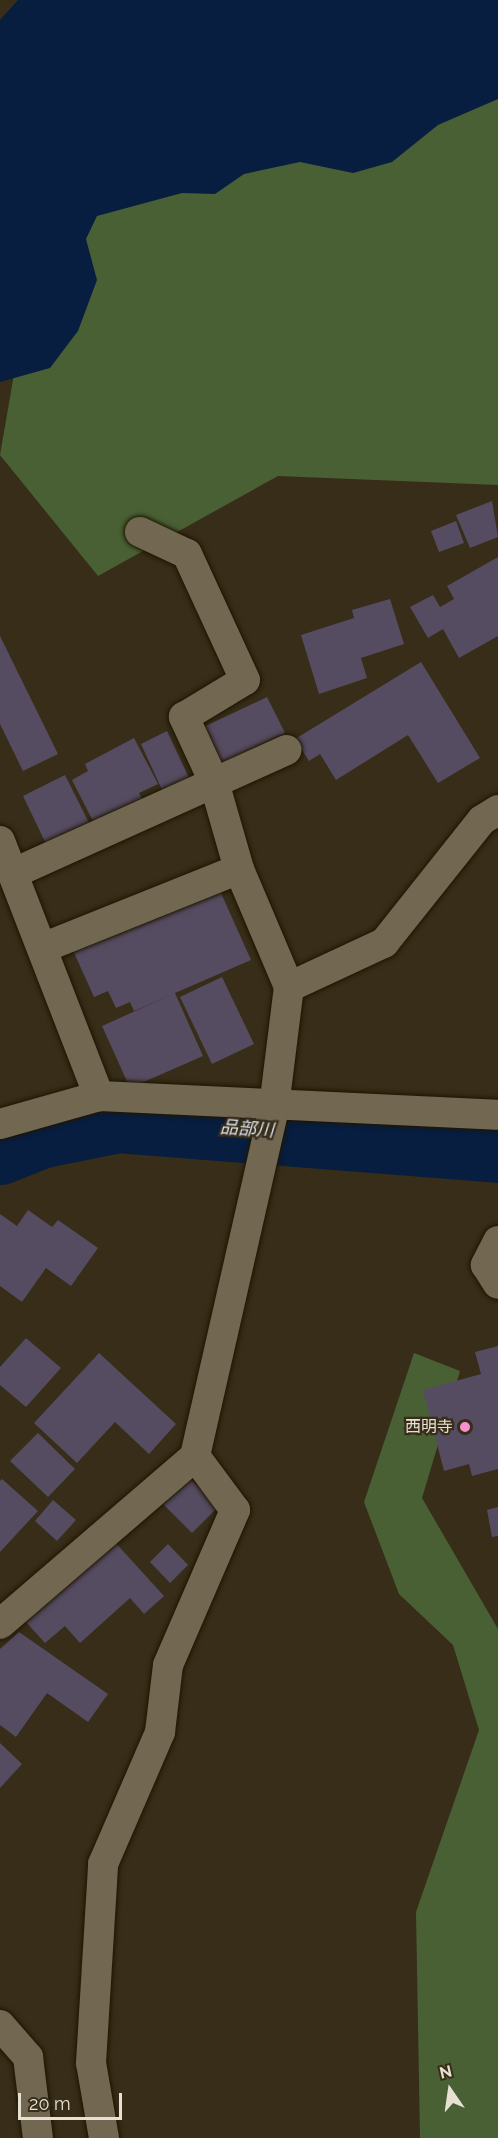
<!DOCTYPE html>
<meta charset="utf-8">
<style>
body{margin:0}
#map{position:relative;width:498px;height:2138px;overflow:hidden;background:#372d18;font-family:Raleway,"Noto Sans JP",sans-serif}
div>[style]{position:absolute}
.forest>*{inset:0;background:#496034}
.water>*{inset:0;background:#071e41}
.river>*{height:63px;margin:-31.5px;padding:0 31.5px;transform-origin:31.5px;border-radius:31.5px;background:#071e41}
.building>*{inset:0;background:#554c61}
.roads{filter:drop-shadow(0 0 2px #1e1502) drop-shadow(0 0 2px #1e1502)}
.minor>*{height:30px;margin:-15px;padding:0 15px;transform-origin:15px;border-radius:15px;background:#726750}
.dots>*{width:16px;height:16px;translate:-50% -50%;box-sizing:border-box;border:3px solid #372d18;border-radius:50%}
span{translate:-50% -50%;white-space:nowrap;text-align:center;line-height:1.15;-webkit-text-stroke:4.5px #372d18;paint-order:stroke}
.poi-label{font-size:16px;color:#e7e1d4}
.right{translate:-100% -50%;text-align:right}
.water-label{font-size:18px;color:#dbe4f2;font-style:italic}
.north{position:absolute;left:420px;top:2060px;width:60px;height:60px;-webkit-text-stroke:4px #372d18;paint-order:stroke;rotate:347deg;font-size:16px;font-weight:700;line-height:24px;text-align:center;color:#e7e1d4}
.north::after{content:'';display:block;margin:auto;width:21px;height:27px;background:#e7e1d4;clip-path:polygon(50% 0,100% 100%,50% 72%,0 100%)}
.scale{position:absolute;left:18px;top:2093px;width:104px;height:27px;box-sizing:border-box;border:3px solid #e7e1d4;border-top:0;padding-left:8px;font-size:18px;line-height:21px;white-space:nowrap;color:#e7e1d4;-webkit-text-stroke:4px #372d18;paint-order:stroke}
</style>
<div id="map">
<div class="forest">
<i style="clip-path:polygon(498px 43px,498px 485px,278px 476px,98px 576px,0 455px,18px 351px,0 251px)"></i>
<i style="clip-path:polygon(414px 1353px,460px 1371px,422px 1498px,498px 1629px,498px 2138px,420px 2138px,416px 1912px,479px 1730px,453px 1645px,399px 1594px,364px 1502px)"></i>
</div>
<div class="water">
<i style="clip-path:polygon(18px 0,498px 0,498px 99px,438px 125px,392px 162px,353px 173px,300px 162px,244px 174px,215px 194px,182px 193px,97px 216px,86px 239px,97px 280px,78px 331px,50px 368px,0 382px,0 20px)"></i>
</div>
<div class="river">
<i style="left:0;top:1153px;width:46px;rotate:-21.6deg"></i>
<i style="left:43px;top:1136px;width:76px;rotate:-11.3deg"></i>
<i style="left:118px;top:1121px;width:381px;rotate:4.5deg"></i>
</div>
<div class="building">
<i style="clip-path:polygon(492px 501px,498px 537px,470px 548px,456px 515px)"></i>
<i style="clip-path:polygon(456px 521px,464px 543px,439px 552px,431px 531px)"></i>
<i style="clip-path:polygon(498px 557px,498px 636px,459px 658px,443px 629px,428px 638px,410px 607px,433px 595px,440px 607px,454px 599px,447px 586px)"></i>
<i style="clip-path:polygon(390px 599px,404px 644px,361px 658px,367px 678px,319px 694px,301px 635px,354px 618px,352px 610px)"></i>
<i style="clip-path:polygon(0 636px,58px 754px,23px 771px,0 724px)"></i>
<i style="clip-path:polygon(421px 662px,480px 758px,438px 783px,408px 735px,336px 780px,320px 754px,309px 761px,295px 739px)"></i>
<i style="clip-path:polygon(267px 697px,285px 733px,215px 766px,197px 730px)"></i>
<i style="clip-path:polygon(167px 731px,190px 780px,163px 792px,141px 744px)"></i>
<i style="clip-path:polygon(134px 738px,158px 784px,139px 793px,143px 801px,95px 825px,72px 780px,88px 771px,85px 764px)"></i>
<i style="clip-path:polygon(65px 775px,91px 827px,48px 848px,23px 796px)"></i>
<i style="clip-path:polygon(216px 882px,251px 960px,175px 993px,203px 1056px,130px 1088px,102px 1026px,173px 994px,134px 1011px,130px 1002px,116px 1008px,108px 991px,94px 997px,71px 946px)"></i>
<i style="clip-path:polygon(222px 977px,254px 1044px,212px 1064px,180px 997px)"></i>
<i style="clip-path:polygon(28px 1210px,52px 1227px,58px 1220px,98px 1248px,71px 1286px,46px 1268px,22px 1302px,0 1286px,0 1214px,17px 1226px)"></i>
<i style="clip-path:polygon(26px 1338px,61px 1368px,26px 1407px,0 1385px,0 1367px)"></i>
<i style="clip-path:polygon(498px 1346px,498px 1469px,472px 1476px,469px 1464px,444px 1471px,423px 1390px,481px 1374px,475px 1352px)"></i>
<i style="clip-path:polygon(99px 1353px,176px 1424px,149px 1454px,115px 1422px,77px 1463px,34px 1423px)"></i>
<i style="clip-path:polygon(38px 1433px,75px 1469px,48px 1497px,10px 1461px)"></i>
<i style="clip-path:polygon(190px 1478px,218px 1507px,192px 1533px,163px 1504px)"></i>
<i style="clip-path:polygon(2px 1479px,38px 1511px,0 1552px,0 1481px)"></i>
<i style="clip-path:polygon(53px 1500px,76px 1520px,57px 1541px,35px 1521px)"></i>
<i style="clip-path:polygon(498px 1507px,498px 1536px,492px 1537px,487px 1510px)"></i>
<i style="clip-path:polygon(113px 1540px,164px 1596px,144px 1614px,130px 1598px,80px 1643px,65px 1626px,45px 1643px,25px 1621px)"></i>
<i style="clip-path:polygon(168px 1544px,188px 1565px,170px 1583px,150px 1562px)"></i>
<i style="clip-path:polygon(19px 1632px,108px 1694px,88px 1722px,47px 1693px,16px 1737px,0 1725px,0 1649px)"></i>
<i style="clip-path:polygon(0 1743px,22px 1764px,0 1788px)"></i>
</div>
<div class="roads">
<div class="minor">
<i style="left:0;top:841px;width:274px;rotate:68.8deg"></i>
<i style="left:14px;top:873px;width:299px;rotate:-24.3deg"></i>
<i style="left:45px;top:947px;width:209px;rotate:-21.9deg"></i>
<i style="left:289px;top:987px;width:105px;rotate:-24.9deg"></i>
<i style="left:384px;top:943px;width:157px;rotate:-51.5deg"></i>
<i style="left:482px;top:820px;width:19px;rotate:-32deg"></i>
<i style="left:0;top:1124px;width:103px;rotate:-15.8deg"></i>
<i style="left:99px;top:1096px;width:399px;rotate:2.7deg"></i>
<i style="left:498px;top:1241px;width:27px;rotate:117deg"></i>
<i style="left:486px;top:1265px;width:22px;rotate:58deg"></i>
<i style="left:0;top:1624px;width:257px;rotate:-40.7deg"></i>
<i style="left:195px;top:1456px;width:358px;rotate:-77.2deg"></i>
<i style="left:274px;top:1107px;width:121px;rotate:-82.9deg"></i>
<i style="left:289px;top:987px;width:128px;rotate:-113deg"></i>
<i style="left:239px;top:869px;width:91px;rotate:-106deg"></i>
<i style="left:214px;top:782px;width:72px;rotate:-114.8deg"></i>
<i style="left:184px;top:717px;width:71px;rotate:-31.2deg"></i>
<i style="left:245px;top:680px;width:139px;rotate:-114.7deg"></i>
<i style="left:187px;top:554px;width:52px;rotate:-154.9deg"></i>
<i style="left:0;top:2025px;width:43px;rotate:48.8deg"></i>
<i style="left:28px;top:2057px;width:82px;rotate:83deg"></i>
<i style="left:104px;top:2138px;width:76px;rotate:-99.8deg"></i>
<i style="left:91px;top:2063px;width:199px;rotate:-86.5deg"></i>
<i style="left:103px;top:1864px;width:144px;rotate:-66.6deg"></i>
<i style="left:160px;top:1732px;width:67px;rotate:-83.2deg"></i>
<i style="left:168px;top:1665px;width:169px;rotate:-66.6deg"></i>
<i style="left:235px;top:1510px;width:67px;rotate:-126.5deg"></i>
</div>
</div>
<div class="dots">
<i style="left:465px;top:1427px;background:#f790cf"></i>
</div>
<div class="poi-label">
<span class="right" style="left:453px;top:1427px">西明寺</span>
</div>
<div class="water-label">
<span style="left:247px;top:1129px;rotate:4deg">品部川</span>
</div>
<div class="north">N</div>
<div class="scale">20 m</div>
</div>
